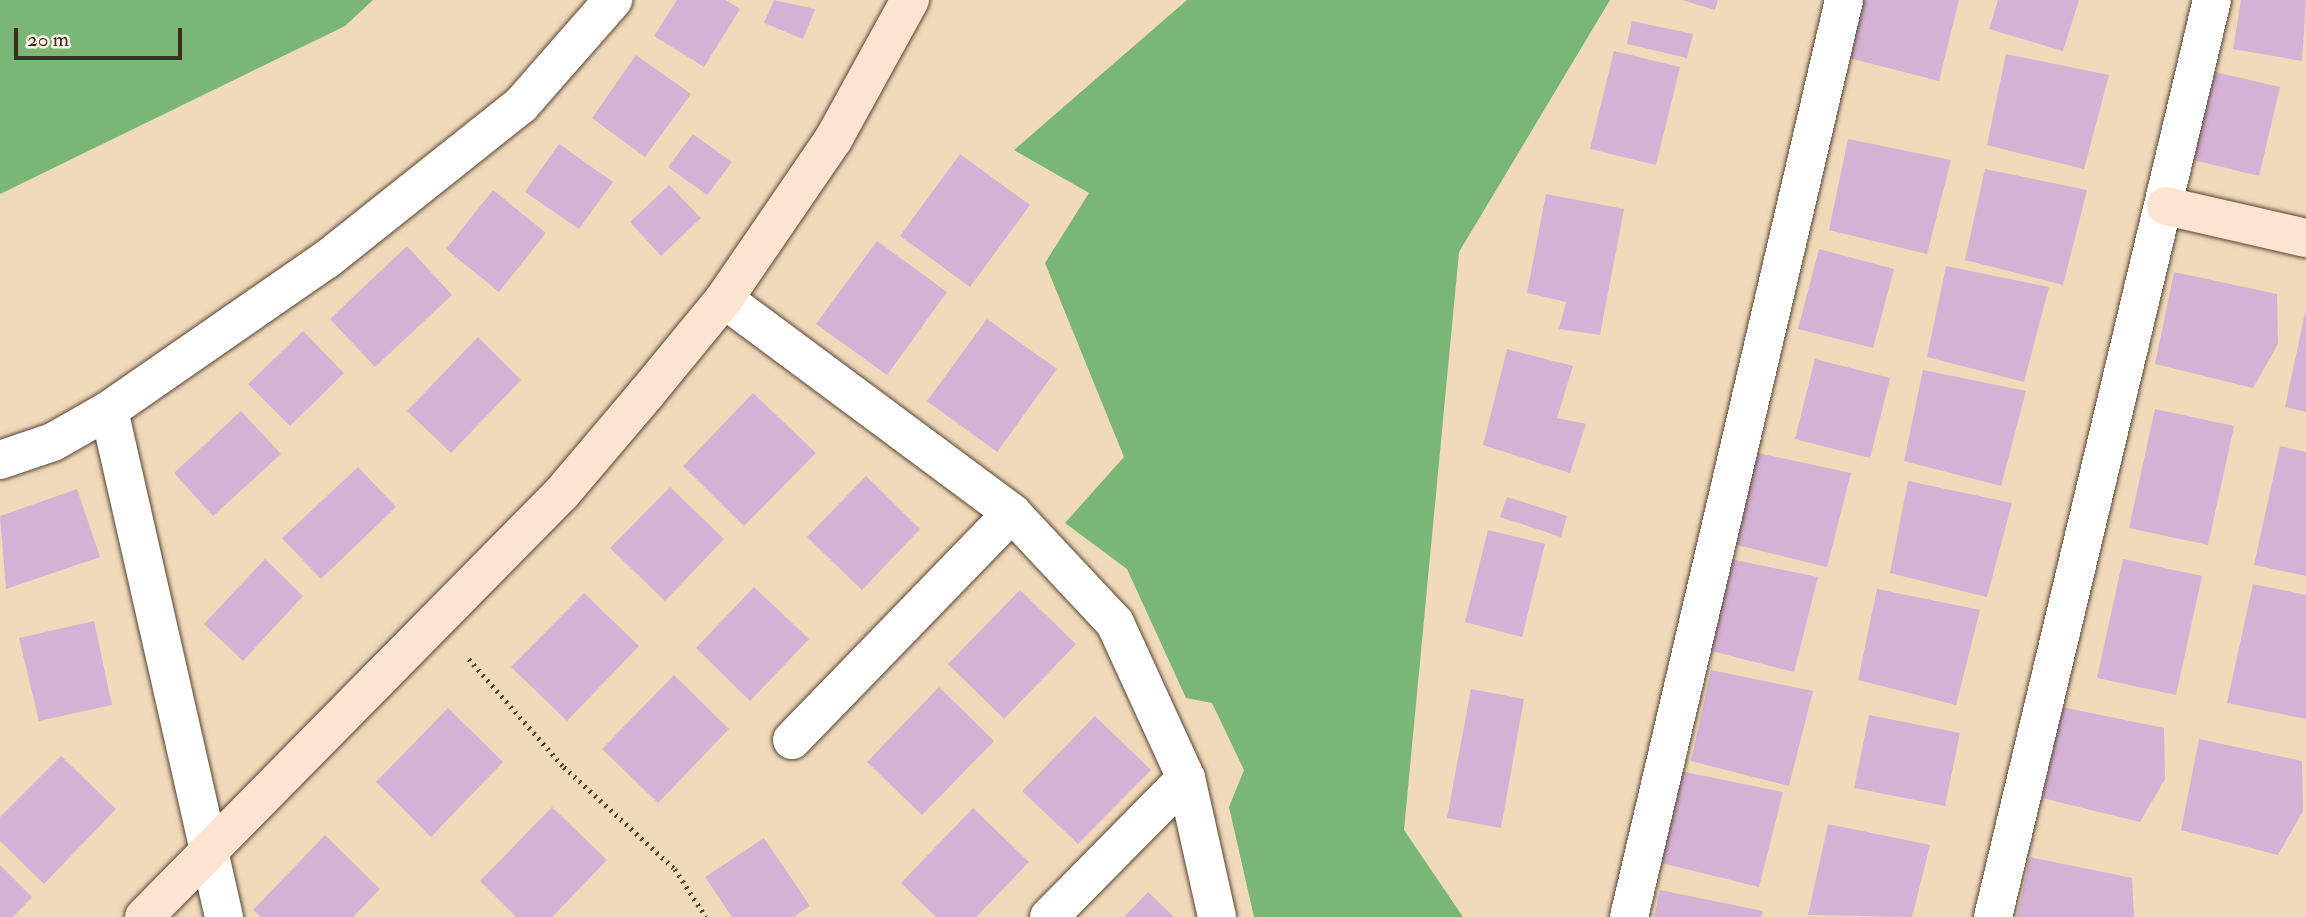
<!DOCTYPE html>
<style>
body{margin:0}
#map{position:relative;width:2306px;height:917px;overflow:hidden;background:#f1daba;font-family:"IM FELL Double Pica",serif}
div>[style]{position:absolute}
.forest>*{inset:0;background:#7ab675}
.building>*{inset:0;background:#d5b2d5}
.path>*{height:4.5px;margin-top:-2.25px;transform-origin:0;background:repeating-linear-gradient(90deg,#564435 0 2px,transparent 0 7px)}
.roads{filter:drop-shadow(0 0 2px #564435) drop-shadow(0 0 2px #564435)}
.street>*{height:38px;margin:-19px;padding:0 19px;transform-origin:19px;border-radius:19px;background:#fff}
.secondary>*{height:38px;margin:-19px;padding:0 19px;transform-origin:19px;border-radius:19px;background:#fde4d1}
span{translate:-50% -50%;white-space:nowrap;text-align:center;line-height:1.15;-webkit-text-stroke:6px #fcf5e5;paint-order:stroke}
.scale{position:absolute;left:14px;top:28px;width:168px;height:32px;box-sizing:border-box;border:4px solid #3b2a1e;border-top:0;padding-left:9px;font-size:21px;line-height:24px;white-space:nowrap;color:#3b2a1e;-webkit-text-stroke:5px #fcf5e5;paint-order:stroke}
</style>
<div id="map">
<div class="forest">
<i style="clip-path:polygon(0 0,373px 0,345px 26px,0 194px)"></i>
<i style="clip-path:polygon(1187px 0,1610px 0,1459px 252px,1404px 830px,1463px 917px,1254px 917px,1229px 807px,1244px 770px,1212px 703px,1186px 698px,1127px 569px,1065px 523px,1124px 457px,1045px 263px,1089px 193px,1014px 150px)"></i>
</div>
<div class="building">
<i style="clip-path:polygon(677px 0,726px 0,740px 9px,704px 67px,654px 36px)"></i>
<i style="clip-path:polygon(774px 0,815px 9px,803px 39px,764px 23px)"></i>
<i style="clip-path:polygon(1682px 0,1718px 0,1715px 10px)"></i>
<i style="clip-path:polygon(1853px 0,1959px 0,1939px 81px,1841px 56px)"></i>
<i style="clip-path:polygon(1998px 0,2079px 0,2063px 51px,1989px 29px)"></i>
<i style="clip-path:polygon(2241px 0,2306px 0,2302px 61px,2233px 49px)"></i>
<i style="clip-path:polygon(1632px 21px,1693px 34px,1687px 58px,1627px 44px)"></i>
<i style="clip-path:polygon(1614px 51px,1680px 67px,1656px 165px,1590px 149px)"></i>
<i style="clip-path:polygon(2006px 54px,2109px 75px,2084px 169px,1987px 145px)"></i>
<i style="clip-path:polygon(636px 55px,691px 94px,645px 157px,592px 118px)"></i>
<i style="clip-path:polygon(2215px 72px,2280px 87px,2259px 176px,2193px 160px)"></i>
<i style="clip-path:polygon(693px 134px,732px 162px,707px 195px,668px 167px)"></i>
<i style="clip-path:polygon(1848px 139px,1951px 160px,1927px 254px,1829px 230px)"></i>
<i style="clip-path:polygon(559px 144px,613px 182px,579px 229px,525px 192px)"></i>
<i style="clip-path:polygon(960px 154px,1030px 205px,970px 287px,900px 236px)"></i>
<i style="clip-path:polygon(1985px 169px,2087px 190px,2063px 285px,1965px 260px)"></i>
<i style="clip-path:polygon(669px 185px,701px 218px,661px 256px,630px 222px)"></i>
<i style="clip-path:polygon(493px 190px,546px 233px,499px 292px,446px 249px)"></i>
<i style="clip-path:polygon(1546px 194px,1624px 209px,1600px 335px,1559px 329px,1566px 302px,1527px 293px)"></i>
<i style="clip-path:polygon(877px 241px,947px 292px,887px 375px,816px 324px)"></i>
<i style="clip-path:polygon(407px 246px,452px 295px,375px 367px,330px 319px)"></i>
<i style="clip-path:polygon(1819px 249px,1894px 269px,1873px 348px,1798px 329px)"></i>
<i style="clip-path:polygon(1946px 266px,2049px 287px,2024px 382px,1927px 357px)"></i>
<i style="clip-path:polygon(2174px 272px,2277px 294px,2278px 344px,2253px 388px,2155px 364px)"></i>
<i style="clip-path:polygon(2305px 313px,2306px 313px,2306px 412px,2285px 407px)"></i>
<i style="clip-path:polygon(987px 319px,1057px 369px,997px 452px,927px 401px)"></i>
<i style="clip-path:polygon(303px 331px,344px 373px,290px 426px,248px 384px)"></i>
<i style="clip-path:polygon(478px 337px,521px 380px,451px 453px,407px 411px)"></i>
<i style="clip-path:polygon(1507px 349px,1573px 366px,1557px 418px,1586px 424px,1570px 473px,1483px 445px)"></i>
<i style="clip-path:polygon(1815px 359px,1890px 378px,1870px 458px,1795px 439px)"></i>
<i style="clip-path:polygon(1923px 370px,2026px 391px,2001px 486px,1904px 461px)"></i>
<i style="clip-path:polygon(753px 393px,816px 453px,744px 526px,683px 466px)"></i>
<i style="clip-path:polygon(2155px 409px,2234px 426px,2208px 545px,2129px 528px)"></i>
<i style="clip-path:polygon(241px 411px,281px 454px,213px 516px,174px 473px)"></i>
<i style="clip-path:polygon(2280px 446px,2306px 452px,2306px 576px,2254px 565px)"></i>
<i style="clip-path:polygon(1749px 451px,1851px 473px,1827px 567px,1729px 543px)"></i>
<i style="clip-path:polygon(358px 467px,396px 507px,321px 579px,282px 538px)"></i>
<i style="clip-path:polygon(866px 476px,920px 529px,862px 590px,807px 537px)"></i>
<i style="clip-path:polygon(1908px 481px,2012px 503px,1987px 597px,1890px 573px)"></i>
<i style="clip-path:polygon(670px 487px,724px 539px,665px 601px,610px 548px)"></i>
<i style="clip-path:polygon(77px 489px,100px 557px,6px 589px,0 516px)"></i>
<i style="clip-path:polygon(1507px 497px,1567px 516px,1561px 537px,1500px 517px)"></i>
<i style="clip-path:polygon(1488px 530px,1545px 544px,1522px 637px,1465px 622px)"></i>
<i style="clip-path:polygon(1715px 556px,1818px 577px,1794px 672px,1696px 647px)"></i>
<i style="clip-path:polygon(265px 559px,303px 596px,243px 661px,204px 624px)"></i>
<i style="clip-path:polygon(2123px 559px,2202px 576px,2176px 695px,2097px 678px)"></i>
<i style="clip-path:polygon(2253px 584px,2306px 595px,2306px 719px,2227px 703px)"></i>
<i style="clip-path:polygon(754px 587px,809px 639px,750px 701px,696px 648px)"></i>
<i style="clip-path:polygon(1877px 589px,1980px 610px,1956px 705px,1858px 680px)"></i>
<i style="clip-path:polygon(1020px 590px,1076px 644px,1004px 719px,948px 664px)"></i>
<i style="clip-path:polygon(584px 593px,639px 646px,567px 721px,511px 667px)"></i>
<i style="clip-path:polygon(94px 621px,112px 705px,39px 721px,19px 638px)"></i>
<i style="clip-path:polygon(1711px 670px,1813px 691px,1789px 786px,1691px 761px)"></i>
<i style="clip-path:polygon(674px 675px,729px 729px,658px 803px,602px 749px)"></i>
<i style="clip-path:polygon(939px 687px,994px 741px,922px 815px,867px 762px)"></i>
<i style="clip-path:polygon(1471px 689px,1524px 699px,1501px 828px,1447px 818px)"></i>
<i style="clip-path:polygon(2062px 707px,2164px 728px,2165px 779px,2140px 822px,2042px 798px)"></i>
<i style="clip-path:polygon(448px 708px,503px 762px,431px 837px,376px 782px)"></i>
<i style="clip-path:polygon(1869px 715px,1960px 733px,1945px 806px,1854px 788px)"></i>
<i style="clip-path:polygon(1095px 716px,1151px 770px,1078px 844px,1022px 791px)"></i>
<i style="clip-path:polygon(2199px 739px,2302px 761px,2303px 811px,2278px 855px,2181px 830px)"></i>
<i style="clip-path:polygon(61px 756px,116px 809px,44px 884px,0 841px,0 817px)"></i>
<i style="clip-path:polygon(1680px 771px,1783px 792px,1759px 887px,1661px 863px)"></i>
<i style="clip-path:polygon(552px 807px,607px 860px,552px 917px,516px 917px,480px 881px)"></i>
<i style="clip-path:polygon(973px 808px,1029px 862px,976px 917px,936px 917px,901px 883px)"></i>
<i style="clip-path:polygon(1828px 824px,1930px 845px,1912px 917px,1808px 915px)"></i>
<i style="clip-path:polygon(325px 835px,380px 889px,353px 917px,261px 917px,253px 910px)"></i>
<i style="clip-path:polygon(764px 838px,810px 906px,793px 917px,732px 917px,705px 877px)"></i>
<i style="clip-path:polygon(2030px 857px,2132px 878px,2134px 917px,2017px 917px)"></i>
<i style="clip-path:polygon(0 865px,32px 897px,13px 917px,0 917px)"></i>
<i style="clip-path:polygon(1660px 890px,1763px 911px,1761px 917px,1654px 917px)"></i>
<i style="clip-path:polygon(1148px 892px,1174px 917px,1124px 917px)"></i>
</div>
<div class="path">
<i style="left:469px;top:659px;width:144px;rotate:48.7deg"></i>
<i style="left:564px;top:767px;width:151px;rotate:42.6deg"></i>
<i style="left:675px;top:869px;width:57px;rotate:57.1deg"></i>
</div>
<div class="roads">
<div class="street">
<i style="left:724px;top:299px;width:359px;rotate:36.6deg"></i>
<i style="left:1012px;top:513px;width:151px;rotate:46.9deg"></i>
<i style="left:1115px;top:623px;width:170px;rotate:65.4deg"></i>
<i style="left:1186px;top:778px;width:142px;rotate:77.4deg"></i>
<i style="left:109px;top:410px;width:264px;rotate:-34.7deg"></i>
<i style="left:326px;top:260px;width:249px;rotate:-38.5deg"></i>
<i style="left:521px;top:105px;width:140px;rotate:-48.8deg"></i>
<i style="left:0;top:460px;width:56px;rotate:-18.8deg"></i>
<i style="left:53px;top:442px;width:64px;rotate:-29.7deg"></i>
<i style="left:109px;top:410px;width:520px;rotate:77.22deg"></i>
<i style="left:792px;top:740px;width:316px;rotate:-45.9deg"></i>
<i style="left:1049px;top:917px;width:195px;rotate:-45.4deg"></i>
<i style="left:1629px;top:917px;width:942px;rotate:-76.8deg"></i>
<i style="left:1993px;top:917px;width:943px;rotate:-76.57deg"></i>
</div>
<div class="secondary">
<i style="left:2166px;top:206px;width:144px;rotate:12.9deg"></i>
<i style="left:144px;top:917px;width:595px;rotate:-45.41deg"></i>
<i style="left:562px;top:493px;width:130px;rotate:-49.7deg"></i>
<i style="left:646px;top:394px;width:123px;rotate:-50.6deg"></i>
<i style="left:724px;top:299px;width:193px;rotate:-55.6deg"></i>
<i style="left:833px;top:140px;width:160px;rotate:-61.2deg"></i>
</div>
</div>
<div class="scale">20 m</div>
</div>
